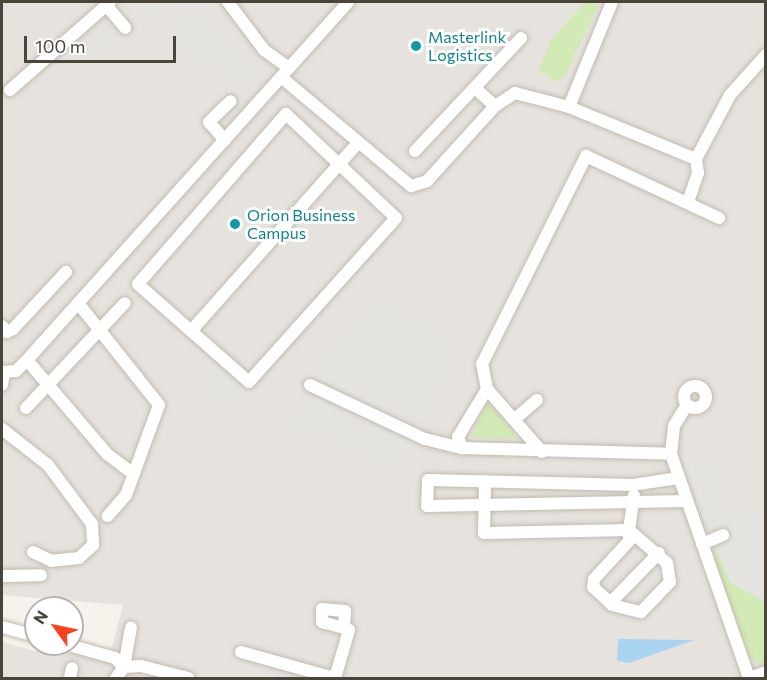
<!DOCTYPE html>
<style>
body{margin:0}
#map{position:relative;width:767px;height:680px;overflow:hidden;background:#f6f3ec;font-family:Commissioner,sans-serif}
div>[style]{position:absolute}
.industrial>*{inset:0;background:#e6e2dd}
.green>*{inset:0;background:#d2eab5}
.parking>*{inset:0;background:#e5e3e0}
.water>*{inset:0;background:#a9d4f2}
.roads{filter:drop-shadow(0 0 2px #c2bbae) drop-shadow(0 0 2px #c2bbae)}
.minor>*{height:12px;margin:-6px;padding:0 6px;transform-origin:6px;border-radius:6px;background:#fff}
.minor>.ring{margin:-6px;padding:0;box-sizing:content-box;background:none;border:12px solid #fff;border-radius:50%}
.dots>*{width:16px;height:16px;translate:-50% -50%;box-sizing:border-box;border:3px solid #fff;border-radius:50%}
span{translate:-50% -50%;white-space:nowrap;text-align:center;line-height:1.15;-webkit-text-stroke:6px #fff;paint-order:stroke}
.culture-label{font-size:16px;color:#0d838f}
.left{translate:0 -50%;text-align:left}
.frame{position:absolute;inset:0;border:3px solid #4b4439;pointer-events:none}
.north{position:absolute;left:24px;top:596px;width:60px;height:60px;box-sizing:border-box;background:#fff;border:2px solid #b7b4b0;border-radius:50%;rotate:303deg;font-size:16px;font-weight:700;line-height:24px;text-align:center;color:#4b4439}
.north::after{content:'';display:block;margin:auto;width:21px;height:27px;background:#fc3f1d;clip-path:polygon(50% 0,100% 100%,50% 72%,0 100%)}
.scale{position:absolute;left:24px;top:36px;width:152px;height:27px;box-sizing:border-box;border:3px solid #4b4439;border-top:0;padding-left:8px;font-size:18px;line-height:21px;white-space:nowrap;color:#4b4439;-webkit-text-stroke:4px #fff;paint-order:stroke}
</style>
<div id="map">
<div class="industrial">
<i style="clip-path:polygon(2px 2px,765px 2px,765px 678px,2px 678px,2px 642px,43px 653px,110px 654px,123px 605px,2px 595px)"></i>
</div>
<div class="green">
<i style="clip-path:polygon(585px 2px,599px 4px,564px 78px,551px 82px,551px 75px,538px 72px,551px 40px)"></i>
<i style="clip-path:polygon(488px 403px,518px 439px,471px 437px)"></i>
<i style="clip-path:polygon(718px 553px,730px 582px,765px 602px,765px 665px,749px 657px,712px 554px)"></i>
</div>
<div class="parking">
<i style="clip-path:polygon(137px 2px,165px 2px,108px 52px,96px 39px)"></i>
<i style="clip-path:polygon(166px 2px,201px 2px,258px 73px,241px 100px,216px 71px,208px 77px,168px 31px,182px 19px)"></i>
<i style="clip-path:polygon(362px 250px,375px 262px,244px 408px,229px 411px,202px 386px,213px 373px,192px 354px,207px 337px,244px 369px)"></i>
<i style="clip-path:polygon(367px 296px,463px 344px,400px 471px,285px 425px,326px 337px,342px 345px)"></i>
<i style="clip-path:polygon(707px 448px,731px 514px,741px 506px,765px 516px,765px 602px,730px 582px,714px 527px,706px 528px,682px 458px)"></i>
<i style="clip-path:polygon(635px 527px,652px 531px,679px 563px,673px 589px,678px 593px,646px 626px,640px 620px,613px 619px,578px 578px,610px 547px,615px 551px,618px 539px)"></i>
<i style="clip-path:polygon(239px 633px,291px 648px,290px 653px,303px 658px,314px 678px,288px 678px,233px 663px)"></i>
</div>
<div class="water">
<i style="clip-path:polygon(618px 639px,694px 640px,629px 663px,617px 661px)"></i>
</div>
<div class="roads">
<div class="minor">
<i style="left:228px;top:2px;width:60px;rotate:53.1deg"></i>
<i style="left:264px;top:50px;width:31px;rotate:36deg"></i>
<i style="left:106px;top:5px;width:30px;rotate:50deg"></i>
<i style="left:281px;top:77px;width:170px;rotate:40deg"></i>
<i style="left:411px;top:186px;width:17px;rotate:-17deg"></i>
<i style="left:427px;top:181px;width:101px;rotate:-47.8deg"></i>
<i style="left:495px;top:106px;width:24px;rotate:-33deg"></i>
<i style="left:515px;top:93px;width:56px;rotate:14.5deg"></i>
<i style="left:569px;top:107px;width:137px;rotate:22.3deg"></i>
<i style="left:696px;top:159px;width:72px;rotate:-62deg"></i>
<i style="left:730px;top:95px;width:54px;rotate:-48deg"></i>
<i style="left:475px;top:88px;width:27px;rotate:42deg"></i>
<i style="left:10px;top:90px;width:133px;rotate:-41.3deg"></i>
<i style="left:569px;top:107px;width:113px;rotate:-67.7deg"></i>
<i style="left:286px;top:114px;width:151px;rotate:43.4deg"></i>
<i style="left:396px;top:218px;width:220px;rotate:131.9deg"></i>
<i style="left:249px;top:382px;width:148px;rotate:-138.6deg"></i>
<i style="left:138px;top:284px;width:225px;rotate:-49deg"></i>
<i style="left:225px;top:140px;width:24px;rotate:-132deg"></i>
<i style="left:209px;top:122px;width:30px;rotate:-44deg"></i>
<i style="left:415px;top:151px;width:155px;rotate:-46.8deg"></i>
<i style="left:688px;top:202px;width:31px;rotate:-71deg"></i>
<i style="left:698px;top:173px;width:14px;rotate:-98deg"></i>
<i style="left:78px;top:303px;width:130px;rotate:51.5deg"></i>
<i style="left:159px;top:405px;width:96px;rotate:110.1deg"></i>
<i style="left:126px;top:495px;width:28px;rotate:131deg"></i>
<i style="left:2px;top:326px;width:8px;rotate:50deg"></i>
<i style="left:7px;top:332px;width:7px;rotate:-27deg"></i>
<i style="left:13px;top:329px;width:78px;rotate:-47.1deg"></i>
<i style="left:191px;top:331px;width:250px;rotate:-48.4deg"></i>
<i style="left:27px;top:360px;width:123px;rotate:49.6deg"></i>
<i style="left:107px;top:454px;width:31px;rotate:37deg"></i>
<i style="left:2px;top:372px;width:14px;rotate:-4deg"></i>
<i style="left:16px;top:371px;width:16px;rotate:-45deg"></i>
<i style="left:27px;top:360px;width:481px;rotate:-48.1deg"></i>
<i style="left:2px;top:385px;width:12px;rotate:-81deg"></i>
<i style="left:310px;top:385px;width:127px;rotate:25.2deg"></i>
<i style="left:425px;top:439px;width:38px;rotate:14deg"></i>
<i class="ring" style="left:684px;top:386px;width:10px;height:10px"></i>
<i style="left:487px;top:389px;width:56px;rotate:121.1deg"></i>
<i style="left:458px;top:437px;width:12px;rotate:70deg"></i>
<i style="left:462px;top:448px;width:209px;rotate:1.6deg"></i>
<i style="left:687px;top:405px;width:25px;rotate:122deg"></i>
<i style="left:674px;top:426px;width:28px;rotate:96deg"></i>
<i style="left:671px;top:454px;width:237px;rotate:70.8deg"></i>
<i style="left:26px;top:408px;width:144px;rotate:-46.7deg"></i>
<i style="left:515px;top:419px;width:29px;rotate:-41deg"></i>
<i style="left:2px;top:429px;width:58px;rotate:38deg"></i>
<i style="left:48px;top:465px;width:74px;rotate:53.3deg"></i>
<i style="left:92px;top:524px;width:21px;rotate:87deg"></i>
<i style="left:93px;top:545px;width:19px;rotate:137deg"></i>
<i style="left:79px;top:558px;width:27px;rotate:174deg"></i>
<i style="left:52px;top:561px;width:21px;rotate:-155deg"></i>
<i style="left:542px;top:452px;width:84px;rotate:-131.1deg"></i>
<i style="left:487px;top:389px;width:25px;rotate:-101deg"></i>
<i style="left:482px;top:364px;width:233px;rotate:-63.4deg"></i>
<i style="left:586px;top:156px;width:147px;rotate:25deg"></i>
<i style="left:678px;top:478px;width:47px;rotate:171.3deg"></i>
<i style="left:632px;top:485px;width:204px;rotate:-178.6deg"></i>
<i style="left:428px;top:480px;width:26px;rotate:92deg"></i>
<i style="left:427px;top:506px;width:259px;rotate:-1.1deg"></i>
<i style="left:485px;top:481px;width:52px;rotate:91.1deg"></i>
<i style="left:484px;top:533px;width:145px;rotate:-1.2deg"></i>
<i style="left:629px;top:530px;width:11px;rotate:90deg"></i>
<i style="left:629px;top:541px;width:52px;rotate:132.6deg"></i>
<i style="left:594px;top:579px;width:8px;rotate:97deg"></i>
<i style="left:593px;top:587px;width:26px;rotate:43deg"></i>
<i style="left:612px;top:605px;width:30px;rotate:14deg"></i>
<i style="left:641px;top:612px;width:42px;rotate:-46deg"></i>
<i style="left:670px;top:582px;width:19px;rotate:-99deg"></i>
<i style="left:667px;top:563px;width:50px;rotate:-139deg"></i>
<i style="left:629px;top:530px;width:35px;rotate:-82deg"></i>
<i style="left:702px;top:544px;width:23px;rotate:-23deg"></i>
<i style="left:2px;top:576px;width:39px;rotate:-1deg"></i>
<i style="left:610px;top:603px;width:70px;rotate:-45.6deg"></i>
<i style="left:2px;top:627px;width:35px;rotate:15deg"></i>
<i style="left:65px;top:644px;width:52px;rotate:15.6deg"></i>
<i style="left:115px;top:658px;width:13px;rotate:45deg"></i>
<i style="left:124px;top:667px;width:17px;rotate:-3deg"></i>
<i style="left:141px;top:666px;width:49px;rotate:14.3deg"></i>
<i style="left:241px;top:652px;width:97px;rotate:15.6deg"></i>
<i style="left:70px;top:678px;width:10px;rotate:-79deg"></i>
<i style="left:116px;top:678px;width:14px;rotate:-54deg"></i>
<i style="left:124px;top:667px;width:40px;rotate:-80deg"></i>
<i style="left:335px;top:678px;width:50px;rotate:-73.7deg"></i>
<i style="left:349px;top:630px;width:5px;rotate:-158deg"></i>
<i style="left:344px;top:628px;width:20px;rotate:-165deg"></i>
<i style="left:325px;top:623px;width:3px;rotate:-162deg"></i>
<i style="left:322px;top:622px;width:13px;rotate:-90deg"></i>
<i style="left:322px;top:609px;width:23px;rotate:5deg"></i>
<i style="left:345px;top:611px;width:17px;rotate:93deg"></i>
<i style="left:749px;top:678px;width:18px;rotate:-19deg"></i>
</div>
</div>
<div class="dots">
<i style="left:416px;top:46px;background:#0f9aa8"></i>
<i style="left:235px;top:224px;background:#0f9aa8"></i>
</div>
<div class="culture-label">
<span class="left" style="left:428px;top:46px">Masterlink<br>Logistics</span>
<span class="left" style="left:247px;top:224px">Orion Business<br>Campus</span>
</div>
<div class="frame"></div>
<div class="north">N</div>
<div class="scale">100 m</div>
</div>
